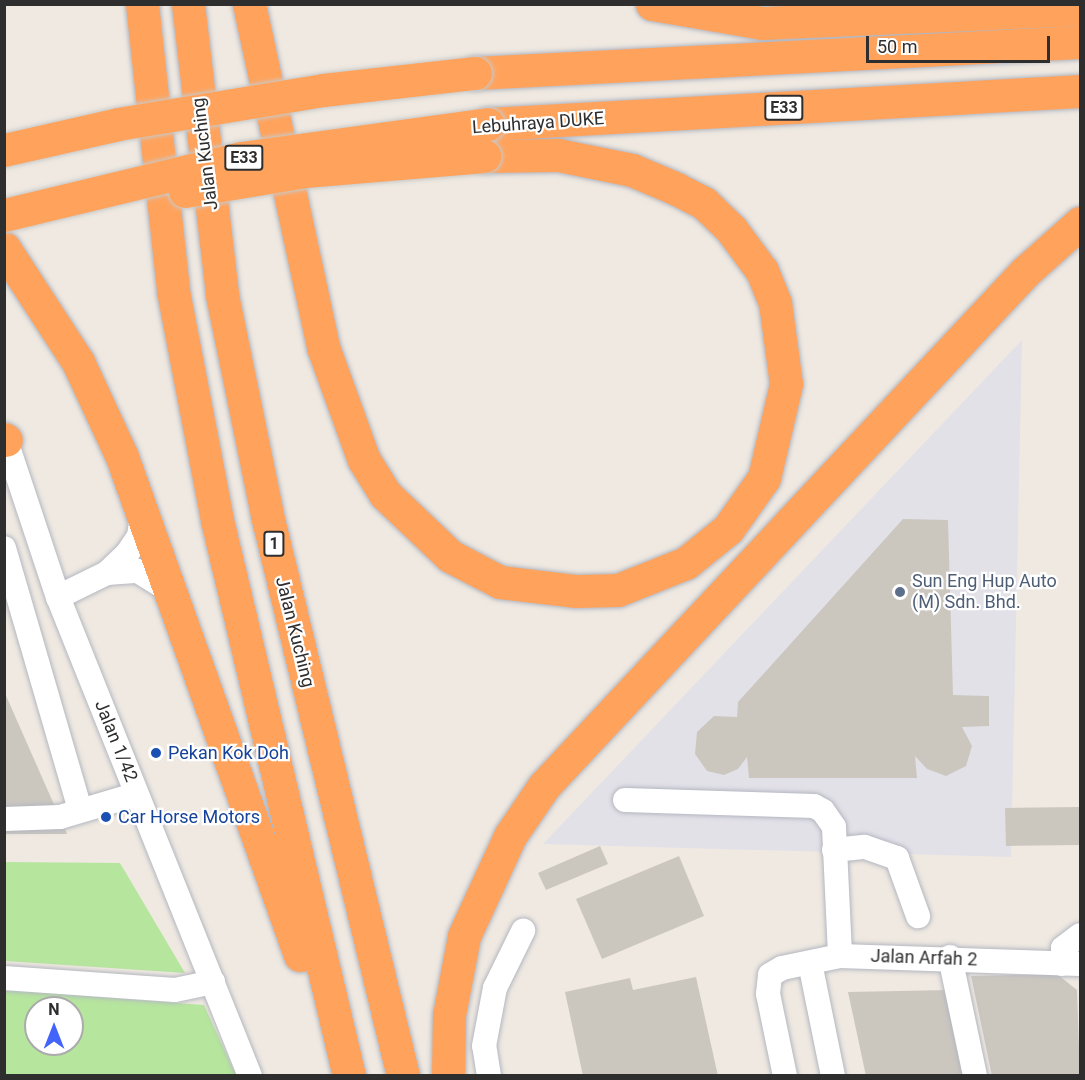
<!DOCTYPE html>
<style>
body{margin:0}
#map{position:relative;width:1085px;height:1080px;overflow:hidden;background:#efe9e1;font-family:Roboto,sans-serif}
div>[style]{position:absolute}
.industrial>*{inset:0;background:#e3e1e8}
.green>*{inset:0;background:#b6e59e}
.building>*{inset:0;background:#cbc7bf}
.roads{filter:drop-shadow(0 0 2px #b4b7c1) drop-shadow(0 0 2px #b4b7c1)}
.minor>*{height:24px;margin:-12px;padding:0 12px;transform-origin:12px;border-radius:12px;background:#fff}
.highway>*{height:33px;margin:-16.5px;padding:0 16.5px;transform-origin:16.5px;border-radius:16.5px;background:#ffa35c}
.bridges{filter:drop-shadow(0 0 2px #c9c9c9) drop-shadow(0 0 2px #c9c9c9)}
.highway-bridge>*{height:33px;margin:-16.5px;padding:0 16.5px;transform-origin:16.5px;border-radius:16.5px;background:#ffa35c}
.dots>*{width:16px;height:16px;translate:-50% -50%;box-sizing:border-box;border:3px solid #fff;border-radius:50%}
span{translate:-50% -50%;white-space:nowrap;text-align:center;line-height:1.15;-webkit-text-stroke:4.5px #fff;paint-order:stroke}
.shield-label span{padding:2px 4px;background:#fff;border:2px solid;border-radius:4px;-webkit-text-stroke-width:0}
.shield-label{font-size:16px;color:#2e2e2e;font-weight:700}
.street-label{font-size:18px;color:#2e2e2e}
.service-label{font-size:18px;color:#4e5e75}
.left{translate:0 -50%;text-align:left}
.transit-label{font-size:18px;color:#164399}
.frame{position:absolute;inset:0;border:6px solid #2e2e2e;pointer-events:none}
.north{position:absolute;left:24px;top:996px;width:60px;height:60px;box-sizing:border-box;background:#fff;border:2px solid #ababab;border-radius:50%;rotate:0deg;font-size:16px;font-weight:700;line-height:24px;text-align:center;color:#2e2e2e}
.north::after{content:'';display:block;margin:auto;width:21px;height:27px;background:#4264fb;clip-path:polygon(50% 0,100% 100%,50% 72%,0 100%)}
.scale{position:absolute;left:866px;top:36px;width:184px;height:27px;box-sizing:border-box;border:3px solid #2e2e2e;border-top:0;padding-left:8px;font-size:18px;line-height:21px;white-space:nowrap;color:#2e2e2e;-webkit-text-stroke:4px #fff;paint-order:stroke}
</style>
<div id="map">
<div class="industrial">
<i style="clip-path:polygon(1022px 340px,1011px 857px,543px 844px)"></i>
</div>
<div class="green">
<i style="clip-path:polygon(4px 862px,120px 863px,185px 973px,5px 961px)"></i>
<i style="clip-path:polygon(evenodd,5px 990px,204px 1005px,236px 1075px,5px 1076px,5px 990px,36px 1008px,72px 1008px,72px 1044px,36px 1044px,36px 1008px)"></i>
</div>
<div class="building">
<i style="clip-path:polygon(903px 519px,948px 520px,953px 695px,989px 696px,989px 726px,962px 727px,972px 746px,966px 766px,946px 776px,927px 769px,915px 756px,917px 778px,749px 778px,747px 757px,738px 769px,724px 775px,707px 771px,695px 754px,697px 732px,714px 716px,737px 717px,738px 702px)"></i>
<i style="clip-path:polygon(4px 691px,67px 834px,4px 834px)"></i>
<i style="clip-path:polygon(1080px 807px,1080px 845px,1006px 846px,1005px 808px)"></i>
<i style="clip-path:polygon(600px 846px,608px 864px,546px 890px,538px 873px)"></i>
<i style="clip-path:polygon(679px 856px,704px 916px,602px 959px,576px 899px)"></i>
<i style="clip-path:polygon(1057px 974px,1077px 990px,1080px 1076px,992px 1076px,971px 976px)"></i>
<i style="clip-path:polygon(696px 977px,718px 1076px,583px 1076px,565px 992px,630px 978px,633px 990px)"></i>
<i style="clip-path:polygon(949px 990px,967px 1076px,866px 1076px,848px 992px)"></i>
</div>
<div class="roads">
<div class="minor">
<i style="left:4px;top:435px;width:171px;rotate:71.6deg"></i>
<i style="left:58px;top:597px;width:516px;rotate:68.16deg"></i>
<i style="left:4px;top:548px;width:273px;rotate:73.8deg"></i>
<i style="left:107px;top:573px;width:31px;rotate:-4deg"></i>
<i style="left:138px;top:571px;width:40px;rotate:32deg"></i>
<i style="left:58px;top:597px;width:55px;rotate:-26.1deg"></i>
<i style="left:107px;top:573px;width:28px;rotate:-44deg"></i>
<i style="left:127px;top:554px;width:22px;rotate:-56deg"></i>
<i style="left:139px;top:536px;width:24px;rotate:-81deg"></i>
<i style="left:625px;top:800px;width:189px;rotate:1.8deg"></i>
<i style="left:814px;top:806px;width:10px;rotate:29deg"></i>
<i style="left:823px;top:811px;width:19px;rotate:55deg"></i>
<i style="left:834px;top:827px;width:129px;rotate:87.3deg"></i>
<i style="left:4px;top:819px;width:56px;rotate:-2deg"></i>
<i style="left:60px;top:817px;width:80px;rotate:-16.6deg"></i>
<i style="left:834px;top:850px;width:31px;rotate:-6deg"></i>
<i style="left:865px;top:847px;width:34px;rotate:19deg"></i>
<i style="left:897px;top:858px;width:62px;rotate:70.1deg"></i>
<i style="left:950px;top:957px;width:122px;rotate:78.1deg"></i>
<i style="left:810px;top:963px;width:115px;rotate:78.5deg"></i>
<i style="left:1062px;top:964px;width:16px;rotate:-86deg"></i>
<i style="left:1063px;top:948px;width:21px;rotate:-37deg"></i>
<i style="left:4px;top:978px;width:171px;rotate:4deg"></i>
<i style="left:175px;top:990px;width:39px;rotate:-12deg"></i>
<i style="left:489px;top:1076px;width:30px;rotate:-99deg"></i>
<i style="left:484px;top:1046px;width:59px;rotate:-79.3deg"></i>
<i style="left:495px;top:988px;width:64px;rotate:-63.8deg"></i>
<i style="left:785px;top:1076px;width:84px;rotate:-101.7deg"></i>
<i style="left:768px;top:994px;width:19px;rotate:-84deg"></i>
<i style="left:770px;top:975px;width:14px;rotate:-30deg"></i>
<i style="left:782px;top:968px;width:59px;rotate:-11.7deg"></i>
<i style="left:840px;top:956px;width:240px;rotate:1.9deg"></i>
</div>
<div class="highway">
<i style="left:142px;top:4px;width:289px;rotate:83.8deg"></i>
<i style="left:173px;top:291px;width:233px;rotate:79.1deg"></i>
<i style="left:217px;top:520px;width:571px;rotate:76.64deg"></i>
<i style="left:188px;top:4px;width:293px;rotate:83.3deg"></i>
<i style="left:222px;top:295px;width:225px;rotate:78.4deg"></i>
<i style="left:267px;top:515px;width:577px;rotate:76.37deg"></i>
<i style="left:249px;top:4px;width:351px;rotate:77.8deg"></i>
<i style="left:323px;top:347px;width:120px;rotate:70.1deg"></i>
<i style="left:364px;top:460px;width:40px;rotate:58deg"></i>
<i style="left:385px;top:494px;width:90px;rotate:43.6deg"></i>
<i style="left:450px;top:556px;width:56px;rotate:27.5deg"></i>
<i style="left:500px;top:582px;width:77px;rotate:6.8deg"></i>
<i style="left:576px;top:591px;width:42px;rotate:-1.4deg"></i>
<i style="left:618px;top:590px;width:73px;rotate:-21.7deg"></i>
<i style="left:686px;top:563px;width:54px;rotate:-39deg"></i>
<i style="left:728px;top:529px;width:62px;rotate:-54.8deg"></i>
<i style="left:764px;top:478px;width:97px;rotate:-76.8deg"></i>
<i style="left:786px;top:384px;width:82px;rotate:-97.7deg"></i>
<i style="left:775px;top:303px;width:35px;rotate:-112deg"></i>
<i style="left:762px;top:271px;width:52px;rotate:-126.4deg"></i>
<i style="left:731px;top:229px;width:37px;rotate:-136deg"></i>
<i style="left:704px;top:203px;width:30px;rotate:-153deg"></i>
<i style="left:677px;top:189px;width:49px;rotate:-157.1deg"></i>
<i style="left:632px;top:170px;width:76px;rotate:-168.5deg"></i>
<i style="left:558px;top:155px;width:74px;rotate:179.2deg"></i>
<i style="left:652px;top:4px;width:112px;rotate:9.8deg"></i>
<i style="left:762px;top:23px;width:318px;rotate:-2.5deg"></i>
<i style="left:475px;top:73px;width:606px;rotate:-2.93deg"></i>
<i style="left:488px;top:124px;width:593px;rotate:-3.19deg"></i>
<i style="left:4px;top:248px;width:136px;rotate:57deg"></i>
<i style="left:78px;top:362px;width:105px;rotate:65.1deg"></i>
<i style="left:122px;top:457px;width:529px;rotate:70.33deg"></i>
<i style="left:4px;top:439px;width:2px;rotate:27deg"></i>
<i style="left:448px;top:1076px;width:61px;rotate:-89.1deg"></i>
<i style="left:449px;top:1015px;width:80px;rotate:-79.2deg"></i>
<i style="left:464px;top:936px;width:110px;rotate:-65.3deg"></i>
<i style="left:510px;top:836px;width:60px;rotate:-55.8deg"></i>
<i style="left:544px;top:786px;width:704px;rotate:-46.9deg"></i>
<i style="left:1025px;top:272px;width:74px;rotate:-41.7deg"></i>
</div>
</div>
<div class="bridges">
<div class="highway-bridge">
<i style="left:4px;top:150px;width:117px;rotate:-12.8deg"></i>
<i style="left:118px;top:124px;width:208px;rotate:-9.4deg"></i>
<i style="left:323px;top:90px;width:153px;rotate:-6.4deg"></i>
<i style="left:185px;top:191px;width:122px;rotate:-9.5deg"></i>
<i style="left:305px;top:171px;width:180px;rotate:-4.8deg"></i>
<i style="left:4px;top:215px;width:244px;rotate:-13.5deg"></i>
<i style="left:241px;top:158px;width:249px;rotate:-7.8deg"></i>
</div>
</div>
<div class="dots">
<i style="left:900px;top:592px;background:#5c6f8a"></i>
<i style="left:156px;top:753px;background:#1a4fb4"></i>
<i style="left:106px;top:817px;background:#1a4fb4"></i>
</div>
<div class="shield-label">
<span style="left:784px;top:108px">E33</span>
<span style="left:244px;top:158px">E33</span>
<span style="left:274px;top:544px">1</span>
</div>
<div class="street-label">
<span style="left:538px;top:123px;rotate:-4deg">Lebuhraya DUKE</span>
<span style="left:205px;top:154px;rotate:-97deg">Jalan Kuching</span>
<span style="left:295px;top:632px;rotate:76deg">Jalan Kuching</span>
<span style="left:116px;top:741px;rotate:68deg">Jalan 1/42</span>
<span style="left:924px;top:958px;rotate:2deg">Jalan Arfah 2</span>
</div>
<div class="service-label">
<span class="left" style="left:912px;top:592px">Sun Eng Hup Auto<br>(M) Sdn. Bhd.</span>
</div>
<div class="transit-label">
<span class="left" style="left:168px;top:753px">Pekan Kok Doh</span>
<span class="left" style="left:118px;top:817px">Car Horse Motors</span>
</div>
<div class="frame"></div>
<div class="north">N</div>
<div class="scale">50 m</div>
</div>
